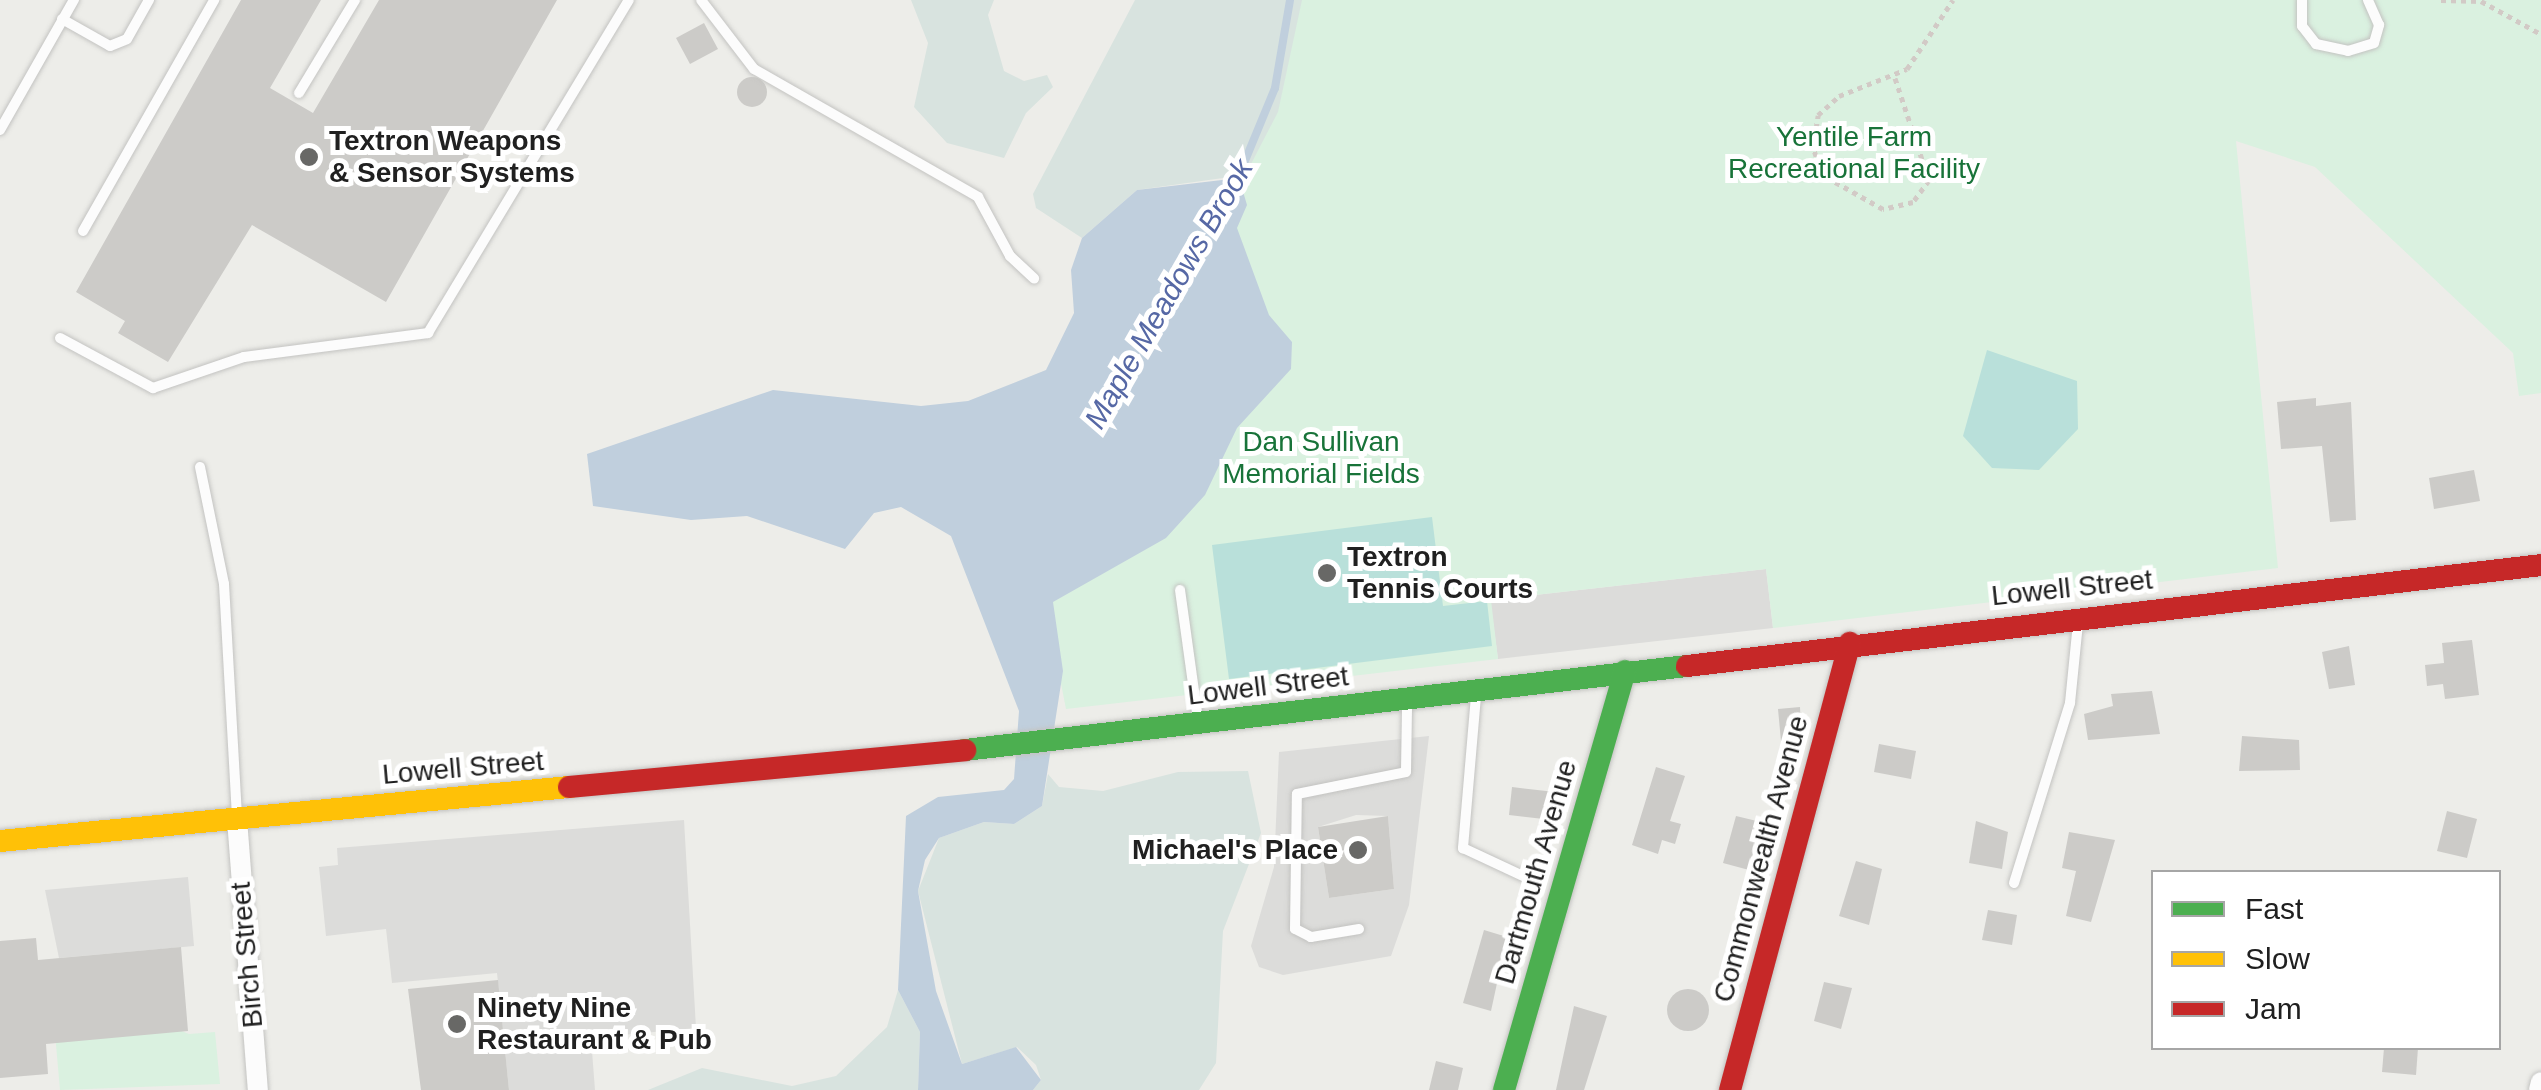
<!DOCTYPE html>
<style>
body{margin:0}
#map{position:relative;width:2541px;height:1090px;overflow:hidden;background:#edede9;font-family:Arial,sans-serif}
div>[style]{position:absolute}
.religious>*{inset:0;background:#dcdcda}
.wetland>*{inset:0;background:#d8e3df}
.park>*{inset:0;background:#daf1e0}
.pitch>*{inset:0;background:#b9e0da}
.water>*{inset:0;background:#c0cfdd}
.stream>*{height:8px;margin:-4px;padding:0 4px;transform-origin:4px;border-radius:4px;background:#c0cfdd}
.building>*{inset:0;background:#cccbc8}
.round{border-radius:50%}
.path>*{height:5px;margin-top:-2.5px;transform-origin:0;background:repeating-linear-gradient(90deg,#d2cac6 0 5px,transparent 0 10px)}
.roads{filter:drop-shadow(0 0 2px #c3c3c1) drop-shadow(0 0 2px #c3c3c1)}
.lane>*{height:10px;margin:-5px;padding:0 5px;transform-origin:5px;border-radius:5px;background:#fcfcfc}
.street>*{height:20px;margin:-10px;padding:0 10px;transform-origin:10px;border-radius:10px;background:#fcfcfc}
.fast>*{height:22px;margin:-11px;padding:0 11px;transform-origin:11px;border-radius:11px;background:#4caf50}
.slow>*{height:22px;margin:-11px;padding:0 11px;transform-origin:11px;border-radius:11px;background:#ffc107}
.jam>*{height:22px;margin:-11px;padding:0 11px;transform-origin:11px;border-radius:11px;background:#c62828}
.dots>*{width:28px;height:28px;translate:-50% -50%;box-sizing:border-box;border:5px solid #fff;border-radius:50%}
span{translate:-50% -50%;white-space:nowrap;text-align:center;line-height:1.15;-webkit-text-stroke:10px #fff;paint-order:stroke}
.park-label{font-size:28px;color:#187339}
.poi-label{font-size:28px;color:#202020;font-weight:700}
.left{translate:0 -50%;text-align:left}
.right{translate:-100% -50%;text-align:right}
.street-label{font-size:28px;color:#202020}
.water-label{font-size:30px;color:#5668a5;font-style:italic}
.legend{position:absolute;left:2151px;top:870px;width:350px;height:180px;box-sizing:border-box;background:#fff;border:2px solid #a6a6a6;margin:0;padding:12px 18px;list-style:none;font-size:30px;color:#202020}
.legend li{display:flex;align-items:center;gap:20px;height:50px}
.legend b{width:50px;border:2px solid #a6a6a6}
</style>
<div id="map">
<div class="religious">
<i style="clip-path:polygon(1766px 569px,1773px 628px,1498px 659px,1490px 600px)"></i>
<i style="clip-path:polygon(evenodd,1429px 736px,1409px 905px,1391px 956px,1283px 975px,1259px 967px,1251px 946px,1274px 867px,1279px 752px,1429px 736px,1356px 815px,1388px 816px,1394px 889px,1329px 898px,1318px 827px,1356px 815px)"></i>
<i style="clip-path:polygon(684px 820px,696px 1028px,591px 1038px,595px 1090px,509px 1090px,497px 973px,392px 983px,386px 929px,326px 936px,319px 867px,338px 865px,337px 848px)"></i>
<i style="clip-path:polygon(188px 877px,194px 946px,59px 958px,45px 890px)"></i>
</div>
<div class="wetland">
<i style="clip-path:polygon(911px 0,994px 0,988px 15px,1004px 71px,1024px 81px,1047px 75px,1053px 87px,1026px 113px,1004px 158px,947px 143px,914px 107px,928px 43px)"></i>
<i style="clip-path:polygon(1135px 0,1736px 0,1437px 242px,1223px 178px,1137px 190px,1082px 238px,1036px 208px,1033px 194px)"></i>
<i style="clip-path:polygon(1248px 771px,1261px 833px,1223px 931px,1216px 1063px,1199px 1090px,1033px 1090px,1041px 1080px,1036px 1065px,1017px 1047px,962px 1064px,918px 891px,939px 838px,984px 822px,1014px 824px,1042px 806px,1048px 774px,1059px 787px,1103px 791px,1178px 772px)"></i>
<i style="clip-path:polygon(898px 990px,920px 1032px,918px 1090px,648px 1090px,702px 1068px,792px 1086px,836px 1076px,887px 1027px)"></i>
</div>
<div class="park">
<i style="clip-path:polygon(1302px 0,2541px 0,2541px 393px,2519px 396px,2513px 353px,2315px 167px,2236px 141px,2278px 568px,1773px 628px,1766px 569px,1491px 600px,1498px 659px,1066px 709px,1027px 511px,1236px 193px,1278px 112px)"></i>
<i style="clip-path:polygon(50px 977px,189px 1034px,215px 1032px,220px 1084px,60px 1090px)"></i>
</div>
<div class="pitch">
<i style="clip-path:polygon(1987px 350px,2077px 381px,2078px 429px,2039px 470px,1992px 468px,1963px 436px)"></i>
<i style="clip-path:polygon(1432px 517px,1443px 606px,1487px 601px,1492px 646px,1229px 679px,1212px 545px)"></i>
</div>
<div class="water">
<i style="clip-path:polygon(1239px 178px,1247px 205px,1237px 228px,1269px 315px,1292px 342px,1291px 369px,1237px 428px,1205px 495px,1166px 538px,1053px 602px,1063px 671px,1042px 806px,1014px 824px,984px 822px,939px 838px,925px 860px,918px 891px,936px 991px,962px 1064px,1016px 1047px,1041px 1080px,1033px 1090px,918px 1090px,920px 1032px,898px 990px,906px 816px,938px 797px,1004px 790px,1014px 779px,1019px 711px,951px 536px,901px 507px,874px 513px,845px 549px,747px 516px,691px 520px,593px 506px,587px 454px,773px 390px,921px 406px,968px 401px,1046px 370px,1074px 313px,1071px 270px,1082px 238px,1137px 190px)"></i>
</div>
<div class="stream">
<i style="left:1235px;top:185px;width:105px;rotate:-67.6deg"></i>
<i style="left:1275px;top:88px;width:89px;rotate:-80.3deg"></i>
</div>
<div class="building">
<i style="clip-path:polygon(241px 0,321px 0,270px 88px,313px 113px,379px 0,557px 0,386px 302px,252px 225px,168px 362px,118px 333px,125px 321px,76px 292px)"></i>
<i style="clip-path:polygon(704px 23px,718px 49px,690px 64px,676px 38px)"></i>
<i class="round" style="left:737px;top:77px;width:30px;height:30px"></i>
<i style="clip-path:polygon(2316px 398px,2316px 406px,2351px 402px,2356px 520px,2330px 522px,2322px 446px,2281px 449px,2277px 402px)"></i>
<i style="clip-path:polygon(2474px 470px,2480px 501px,2434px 509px,2429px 478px)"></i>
<i style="clip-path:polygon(2472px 640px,2479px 695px,2445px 699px,2443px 684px,2427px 686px,2425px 665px,2444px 663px,2442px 643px)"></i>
<i style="clip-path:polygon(2349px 646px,2355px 685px,2329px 689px,2322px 652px)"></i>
<i style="clip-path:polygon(2152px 691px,2160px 734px,2088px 740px,2084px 714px,2113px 706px,2111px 694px)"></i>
<i style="clip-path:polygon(1800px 707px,1802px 751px,1782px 752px,1778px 709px)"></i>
<i style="clip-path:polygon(2242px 736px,2299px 740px,2300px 770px,2239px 771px)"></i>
<i style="clip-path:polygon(1879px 744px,1916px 751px,1911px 779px,1874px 772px)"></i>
<i style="clip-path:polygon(1656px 767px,1685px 776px,1670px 821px,1681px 824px,1675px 844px,1662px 840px,1658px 854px,1632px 845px)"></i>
<i style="clip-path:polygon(1512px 787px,1555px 792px,1552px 820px,1509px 815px)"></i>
<i style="clip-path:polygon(2447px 811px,2477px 819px,2467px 858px,2437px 851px)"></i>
<i style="clip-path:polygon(1388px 816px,1394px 889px,1329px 898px,1318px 827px)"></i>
<i style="clip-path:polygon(1736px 816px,1761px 822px,1749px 870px,1723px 863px)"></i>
<i style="clip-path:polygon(1976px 821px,2008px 832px,2002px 869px,1969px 863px)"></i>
<i style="clip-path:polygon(2069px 832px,2115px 840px,2091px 922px,2066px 916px,2076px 871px,2062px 868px)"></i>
<i style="clip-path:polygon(1856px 861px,1882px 869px,1869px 925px,1839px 916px)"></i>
<i style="clip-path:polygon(1988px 910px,2017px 915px,2012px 945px,1982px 940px)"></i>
<i style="clip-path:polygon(1484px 930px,1507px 937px,1491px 1011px,1463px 1003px)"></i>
<i style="clip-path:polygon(36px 938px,38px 960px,181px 947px,188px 1031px,46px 1044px,48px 1074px,0 1078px,0 941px)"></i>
<i style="clip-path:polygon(498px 980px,509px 1090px,421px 1090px,408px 989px)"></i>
<i style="clip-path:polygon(1824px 982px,1852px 988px,1841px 1029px,1814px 1021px)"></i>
<i class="round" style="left:1667px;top:989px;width:42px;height:42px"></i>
<i style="clip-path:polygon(1574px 1006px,1607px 1016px,1584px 1090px,1556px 1090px)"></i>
<i style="clip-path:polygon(2384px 1048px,2418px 1048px,2416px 1075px,2382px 1072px)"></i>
<i style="clip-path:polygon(1436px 1061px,1463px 1068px,1458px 1090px,1429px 1090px)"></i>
</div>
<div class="path">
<i style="left:2441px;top:0;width:40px;rotate:1.4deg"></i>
<i style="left:2481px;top:1px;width:68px;rotate:28.8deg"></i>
<i style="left:1895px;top:78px;width:108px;rotate:71.6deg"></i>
<i style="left:1929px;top:180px;width:27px;rotate:126deg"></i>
<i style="left:1913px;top:202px;width:31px;rotate:167deg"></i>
<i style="left:1883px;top:209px;width:69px;rotate:-150.5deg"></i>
<i style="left:1823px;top:175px;width:29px;rotate:-110deg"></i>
<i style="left:1813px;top:148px;width:33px;rotate:-81deg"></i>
<i style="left:1818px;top:115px;width:28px;rotate:-42deg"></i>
<i style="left:1839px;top:96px;width:73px;rotate:-21.7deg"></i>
<i style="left:1907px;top:69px;width:83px;rotate:-56.3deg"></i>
</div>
<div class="roads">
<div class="lane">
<i style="left:701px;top:0;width:87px;rotate:52.5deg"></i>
<i style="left:754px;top:69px;width:258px;rotate:29.7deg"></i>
<i style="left:978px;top:197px;width:67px;rotate:61.5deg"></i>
<i style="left:1010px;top:256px;width:33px;rotate:43deg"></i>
<i style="left:2302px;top:0;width:26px;rotate:90deg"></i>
<i style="left:2302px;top:26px;width:23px;rotate:52deg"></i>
<i style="left:2316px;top:44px;width:33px;rotate:12deg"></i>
<i style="left:2348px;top:51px;width:27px;rotate:-17deg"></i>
<i style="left:2374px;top:43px;width:19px;rotate:-74deg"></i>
<i style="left:2379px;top:25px;width:27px;rotate:-114deg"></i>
<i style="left:62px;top:19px;width:55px;rotate:29.4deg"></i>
<i style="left:110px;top:46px;width:18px;rotate:-22deg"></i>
<i style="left:127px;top:39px;width:45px;rotate:-60.6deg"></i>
<i style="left:299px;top:93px;width:109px;rotate:-58.9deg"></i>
<i style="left:0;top:130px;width:150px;rotate:-60.4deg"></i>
<i style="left:83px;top:231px;width:266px;rotate:-60.4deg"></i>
<i style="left:60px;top:338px;width:106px;rotate:28.3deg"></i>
<i style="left:153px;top:388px;width:96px;rotate:-18.8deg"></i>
<i style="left:244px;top:357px;width:186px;rotate:-7.4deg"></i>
<i style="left:428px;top:333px;width:389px;rotate:-58.9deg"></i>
<i style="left:200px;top:467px;width:119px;rotate:78.4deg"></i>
<i style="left:224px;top:584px;width:233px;rotate:86.8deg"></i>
<i style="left:1180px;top:590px;width:130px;rotate:82.1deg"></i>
<i style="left:1476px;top:696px;width:153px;rotate:94.9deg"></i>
<i style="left:1463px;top:848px;width:68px;rotate:25.1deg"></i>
<i style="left:2014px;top:883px;width:189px;rotate:-72.7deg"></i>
<i style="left:2070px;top:703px;width:80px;rotate:-84.3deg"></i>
<i style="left:1359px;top:929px;width:49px;rotate:170.5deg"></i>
<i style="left:1311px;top:937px;width:18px;rotate:-153deg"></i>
<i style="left:1295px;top:929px;width:135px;rotate:-89.2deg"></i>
<i style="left:1297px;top:794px;width:111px;rotate:-11.4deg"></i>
<i style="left:1406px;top:772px;width:67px;rotate:-89.1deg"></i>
</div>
<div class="street">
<i style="left:237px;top:819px;width:272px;rotate:85.6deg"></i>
<i style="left:2539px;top:1090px;width:8px;rotate:-76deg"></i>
</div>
<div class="fast">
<i style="left:965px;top:750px;width:727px;rotate:-6.64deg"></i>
<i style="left:1504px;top:1090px;width:436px;rotate:-73.9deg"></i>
</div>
<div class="slow">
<i style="left:0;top:841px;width:572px;rotate:-5.42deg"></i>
</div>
<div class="jam">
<i style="left:1687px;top:666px;width:860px;rotate:-6.74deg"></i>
<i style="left:569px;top:787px;width:398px;rotate:-5.3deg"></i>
<i style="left:1730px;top:1090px;width:463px;rotate:-75deg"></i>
</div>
</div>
<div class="dots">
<i style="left:309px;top:157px;background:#686866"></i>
<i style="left:1327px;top:573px;background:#686866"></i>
<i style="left:1358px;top:850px;background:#686866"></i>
<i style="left:457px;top:1024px;background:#686866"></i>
</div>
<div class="park-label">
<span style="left:1854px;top:153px">Yentile Farm<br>Recreational Facility</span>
<span style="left:1321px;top:458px">Dan Sullivan<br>Memorial Fields</span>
</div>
<div class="poi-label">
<span class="left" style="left:329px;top:157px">Textron Weapons<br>&amp; Sensor Systems</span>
<span class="left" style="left:1347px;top:573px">Textron<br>Tennis Courts</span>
<span class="right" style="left:1338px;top:850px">Michael's Place</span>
<span class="left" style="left:477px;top:1024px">Ninety Nine<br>Restaurant &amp; Pub</span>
</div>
<div class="street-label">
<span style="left:2072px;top:588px;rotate:-6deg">Lowell Street</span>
<span style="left:1268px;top:686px;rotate:-7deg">Lowell Street</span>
<span style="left:463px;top:768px;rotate:-5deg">Lowell Street</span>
<span style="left:1761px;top:859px;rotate:-75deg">Commonwealth Avenue</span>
<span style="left:1536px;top:872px;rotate:-74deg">Dartmouth Avenue</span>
<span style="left:247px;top:955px;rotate:-95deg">Birch Street</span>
</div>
<div class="water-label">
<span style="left:1169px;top:294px;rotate:-60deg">Maple Meadows Brook</span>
</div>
<ul class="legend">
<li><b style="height:12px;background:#4caf50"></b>Fast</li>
<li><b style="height:12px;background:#ffc107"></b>Slow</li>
<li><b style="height:12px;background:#c62828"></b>Jam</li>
</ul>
</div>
